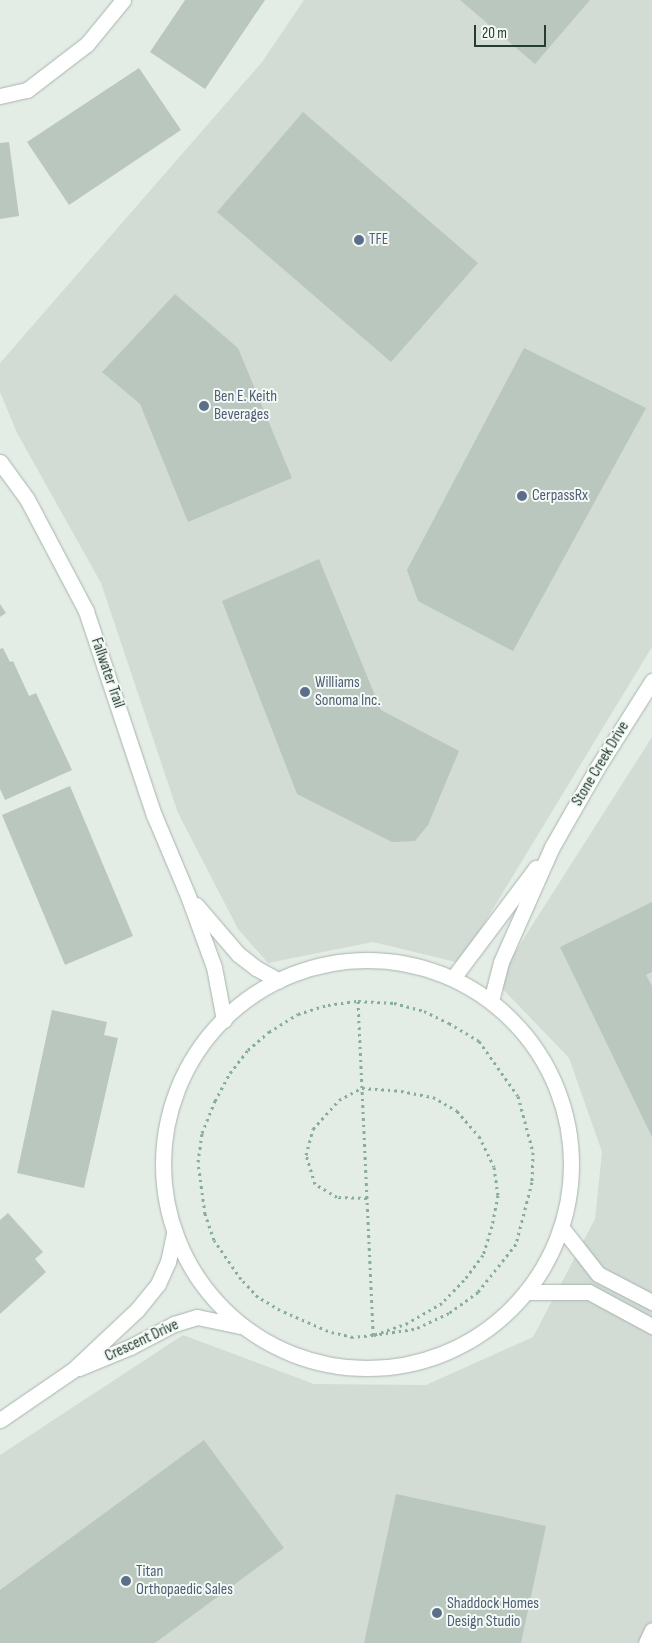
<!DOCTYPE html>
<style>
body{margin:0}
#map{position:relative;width:652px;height:1643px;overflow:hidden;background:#e4ece6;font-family:"Sofia Sans Condensed",sans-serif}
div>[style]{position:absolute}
.built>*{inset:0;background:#d2dcd5}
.building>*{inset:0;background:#b9c7bf}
.path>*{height:3px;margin-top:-1.5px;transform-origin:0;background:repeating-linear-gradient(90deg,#86ae98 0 2.5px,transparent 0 6.5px)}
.roads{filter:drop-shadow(0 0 1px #a7b4ac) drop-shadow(0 0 1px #a7b4ac)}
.minor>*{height:15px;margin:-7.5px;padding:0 7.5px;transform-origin:7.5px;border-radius:7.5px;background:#fff}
.minor>.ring{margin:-7.5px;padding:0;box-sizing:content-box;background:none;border:15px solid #fff;border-radius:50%}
.dots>*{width:14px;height:14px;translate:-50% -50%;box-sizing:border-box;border:2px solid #f4f9f5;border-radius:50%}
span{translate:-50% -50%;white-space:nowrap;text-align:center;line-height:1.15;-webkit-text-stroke:4px #f4f9f5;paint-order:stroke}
.service-label{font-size:16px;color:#4e5e75}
.left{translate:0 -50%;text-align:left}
.street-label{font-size:16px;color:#243d30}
.scale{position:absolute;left:474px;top:25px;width:72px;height:22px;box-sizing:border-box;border:2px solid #243d30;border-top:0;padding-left:6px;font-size:15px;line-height:18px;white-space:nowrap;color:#243d30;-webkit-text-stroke:4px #f4f9f5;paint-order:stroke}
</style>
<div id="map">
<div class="built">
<i style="clip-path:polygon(304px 0,652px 0,652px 647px,460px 963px,373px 942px,268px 963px,238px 929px,178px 813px,101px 583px,17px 433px,0 392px,0 363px,262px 62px)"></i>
<i style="clip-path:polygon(652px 737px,652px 1643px,0 1643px,0 1455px,183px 1335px,314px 1384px,426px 1385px,533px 1337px,595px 1219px,602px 1152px,569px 1058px,496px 982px)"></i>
</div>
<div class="building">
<i style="clip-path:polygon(185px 0,265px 0,205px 89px,150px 52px)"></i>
<i style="clip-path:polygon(460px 0,590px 0,535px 64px)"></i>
<i style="clip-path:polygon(139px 68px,181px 130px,69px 205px,27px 142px)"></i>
<i style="clip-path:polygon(303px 112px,478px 263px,391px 362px,217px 212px)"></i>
<i style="clip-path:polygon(9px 142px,19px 216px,0 219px,0 143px)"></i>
<i style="clip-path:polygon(175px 294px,238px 348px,292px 478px,188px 522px,140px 404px,102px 372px)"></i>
<i style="clip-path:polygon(524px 348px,646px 408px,513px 651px,418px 601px,407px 570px)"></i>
<i style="clip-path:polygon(319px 559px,381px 710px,459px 751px,428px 825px,415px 841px,392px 842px,297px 794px,222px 601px)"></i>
<i style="clip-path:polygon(0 604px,6px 613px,0 617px)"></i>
<i style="clip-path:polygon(3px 648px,10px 662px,13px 661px,29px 696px,36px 693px,72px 770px,5px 800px,0 789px,0 649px)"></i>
<i style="clip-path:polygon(70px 786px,133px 936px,65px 965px,2px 815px)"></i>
<i style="clip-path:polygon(652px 902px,652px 972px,646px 975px,652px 986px,652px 1137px,560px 947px)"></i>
<i style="clip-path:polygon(52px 1010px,107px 1022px,104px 1035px,118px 1038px,84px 1188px,17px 1173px)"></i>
<i style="clip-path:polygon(8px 1213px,43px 1252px,35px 1259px,46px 1272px,0 1314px,0 1220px)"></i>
<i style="clip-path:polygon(204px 1440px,284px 1548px,155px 1643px,0 1643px,0 1590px)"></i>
<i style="clip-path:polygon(396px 1494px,546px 1526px,521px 1643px,364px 1643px)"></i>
</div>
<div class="path">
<i style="left:358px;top:1001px;width:334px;rotate:87.4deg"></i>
<i style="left:367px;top:1198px;width:30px;rotate:-178deg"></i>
<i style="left:337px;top:1197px;width:26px;rotate:-149deg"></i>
<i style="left:315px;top:1184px;width:30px;rotate:-107deg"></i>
<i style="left:306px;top:1155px;width:27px;rotate:-75deg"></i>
<i style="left:313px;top:1129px;width:39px;rotate:-48deg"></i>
<i style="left:339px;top:1100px;width:26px;rotate:-28deg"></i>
<i style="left:362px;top:1088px;width:39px;rotate:4deg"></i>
<i style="left:401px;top:1091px;width:33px;rotate:11deg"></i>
<i style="left:433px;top:1097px;width:28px;rotate:30deg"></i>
<i style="left:457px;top:1111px;width:33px;rotate:49deg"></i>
<i style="left:479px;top:1136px;width:34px;rotate:64deg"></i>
<i style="left:494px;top:1167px;width:28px;rotate:82deg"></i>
<i style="left:498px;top:1195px;width:32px;rotate:101deg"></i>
<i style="left:492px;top:1226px;width:30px;rotate:107deg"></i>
<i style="left:483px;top:1255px;width:31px;rotate:127deg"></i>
<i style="left:464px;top:1280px;width:32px;rotate:134deg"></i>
<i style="left:442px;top:1303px;width:39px;rotate:150deg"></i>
<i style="left:408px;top:1323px;width:37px;rotate:161deg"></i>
<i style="left:373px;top:1335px;width:20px;rotate:174deg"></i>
<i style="left:353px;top:1337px;width:26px;rotate:-167deg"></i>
<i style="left:328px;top:1331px;width:52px;rotate:-156.4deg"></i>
<i style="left:280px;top:1310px;width:26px;rotate:-149deg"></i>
<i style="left:258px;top:1297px;width:25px;rotate:-133deg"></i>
<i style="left:241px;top:1279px;width:47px;rotate:-124.7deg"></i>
<i style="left:214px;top:1240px;width:28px;rotate:-109deg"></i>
<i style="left:205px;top:1214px;width:52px;rotate:-97.7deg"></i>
<i style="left:198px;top:1162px;width:29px;rotate:-82deg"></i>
<i style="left:202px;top:1133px;width:35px;rotate:-68deg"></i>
<i style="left:215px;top:1101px;width:32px;rotate:-62deg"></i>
<i style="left:230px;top:1073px;width:29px;rotate:-52deg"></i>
<i style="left:248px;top:1050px;width:28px;rotate:-41deg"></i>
<i style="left:269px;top:1032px;width:34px;rotate:-32deg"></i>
<i style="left:298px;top:1014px;width:31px;rotate:-17deg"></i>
<i style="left:328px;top:1005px;width:30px;rotate:-8deg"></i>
<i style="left:358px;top:1001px;width:36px;rotate:3deg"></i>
<i style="left:394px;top:1003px;width:31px;rotate:15deg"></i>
<i style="left:424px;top:1011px;width:28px;rotate:26deg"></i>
<i style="left:449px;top:1023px;width:35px;rotate:31deg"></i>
<i style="left:479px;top:1041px;width:67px;rotate:54.7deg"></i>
<i style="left:518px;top:1096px;width:58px;rotate:75deg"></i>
<i style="left:533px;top:1152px;width:30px;rotate:92deg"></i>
<i style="left:532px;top:1182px;width:64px;rotate:104.5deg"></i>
<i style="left:516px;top:1244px;width:61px;rotate:128.4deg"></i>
<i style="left:478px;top:1292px;width:36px;rotate:144deg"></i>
<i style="left:449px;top:1313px;width:38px;rotate:155deg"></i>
<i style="left:414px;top:1329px;width:41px;rotate:171.7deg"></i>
</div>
<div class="roads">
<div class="minor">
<i style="left:0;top:96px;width:28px;rotate:-13deg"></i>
<i style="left:27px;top:90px;width:76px;rotate:-37.5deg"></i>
<i style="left:87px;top:44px;width:57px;rotate:-50.7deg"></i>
<i style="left:0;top:462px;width:46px;rotate:53.9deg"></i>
<i style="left:27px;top:499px;width:127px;rotate:62.2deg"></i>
<i style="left:86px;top:611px;width:215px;rotate:71.6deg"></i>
<i style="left:154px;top:815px;width:88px;rotate:67.2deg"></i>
<i style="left:188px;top:896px;width:76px;rotate:69.9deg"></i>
<i style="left:214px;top:967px;width:54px;rotate:79.3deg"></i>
<i style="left:196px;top:905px;width:65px;rotate:49.4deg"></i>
<i style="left:238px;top:954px;width:23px;rotate:38deg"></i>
<i style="left:256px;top:968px;width:26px;rotate:29deg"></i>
<i class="ring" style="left:163px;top:960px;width:393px;height:393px"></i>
<i style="left:453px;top:978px;width:138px;rotate:-53deg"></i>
<i style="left:491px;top:1001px;width:40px;rotate:-75.6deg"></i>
<i style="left:501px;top:962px;width:126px;rotate:-66.1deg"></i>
<i style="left:552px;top:847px;width:91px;rotate:-60.3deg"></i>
<i style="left:597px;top:768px;width:103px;rotate:-57.7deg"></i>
<i style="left:562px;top:1228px;width:58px;rotate:52deg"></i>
<i style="left:598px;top:1274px;width:61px;rotate:27.4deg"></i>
<i style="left:526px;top:1292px;width:63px"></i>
<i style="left:589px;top:1292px;width:72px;rotate:28.4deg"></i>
<i style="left:79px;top:1368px;width:55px;rotate:-22.4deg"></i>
<i style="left:130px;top:1347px;width:50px;rotate:-27.6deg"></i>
<i style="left:174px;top:1324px;width:24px;rotate:-17deg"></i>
<i style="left:197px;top:1317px;width:45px;rotate:11.6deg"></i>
<i style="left:0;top:1420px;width:88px;rotate:-34.4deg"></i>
<i style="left:73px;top:1370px;width:88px;rotate:-43.2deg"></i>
<i style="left:137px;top:1310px;width:33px;rotate:-51deg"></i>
<i style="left:158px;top:1284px;width:24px;rotate:-66deg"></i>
<i style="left:168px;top:1262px;width:30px;rotate:-78deg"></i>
<i style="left:646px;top:1643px;width:14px;rotate:-65deg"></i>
</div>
</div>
<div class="dots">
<i style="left:359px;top:240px;background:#5c6f8a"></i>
<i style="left:204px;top:406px;background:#5c6f8a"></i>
<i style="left:522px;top:496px;background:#5c6f8a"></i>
<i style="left:305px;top:692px;background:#5c6f8a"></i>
<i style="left:126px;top:1581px;background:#5c6f8a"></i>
<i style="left:437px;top:1613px;background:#5c6f8a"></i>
</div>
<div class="service-label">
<span class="left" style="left:369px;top:240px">TFE</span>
<span class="left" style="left:214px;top:406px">Ben E. Keith<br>Beverages</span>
<span class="left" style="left:532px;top:496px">CerpassRx</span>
<span class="left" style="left:315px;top:692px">Williams<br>Sonoma Inc.</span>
<span class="left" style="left:136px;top:1581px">Titan<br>Orthopaedic Sales</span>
<span class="left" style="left:447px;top:1613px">Shaddock Homes<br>Design Studio</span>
</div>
<div class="street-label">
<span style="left:107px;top:673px;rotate:71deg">Fallwater Trail</span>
<span style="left:601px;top:764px;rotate:-59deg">Stone Creek Drive</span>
<span style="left:142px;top:1341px;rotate:-25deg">Crescent Drive</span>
</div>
<div class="scale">20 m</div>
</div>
